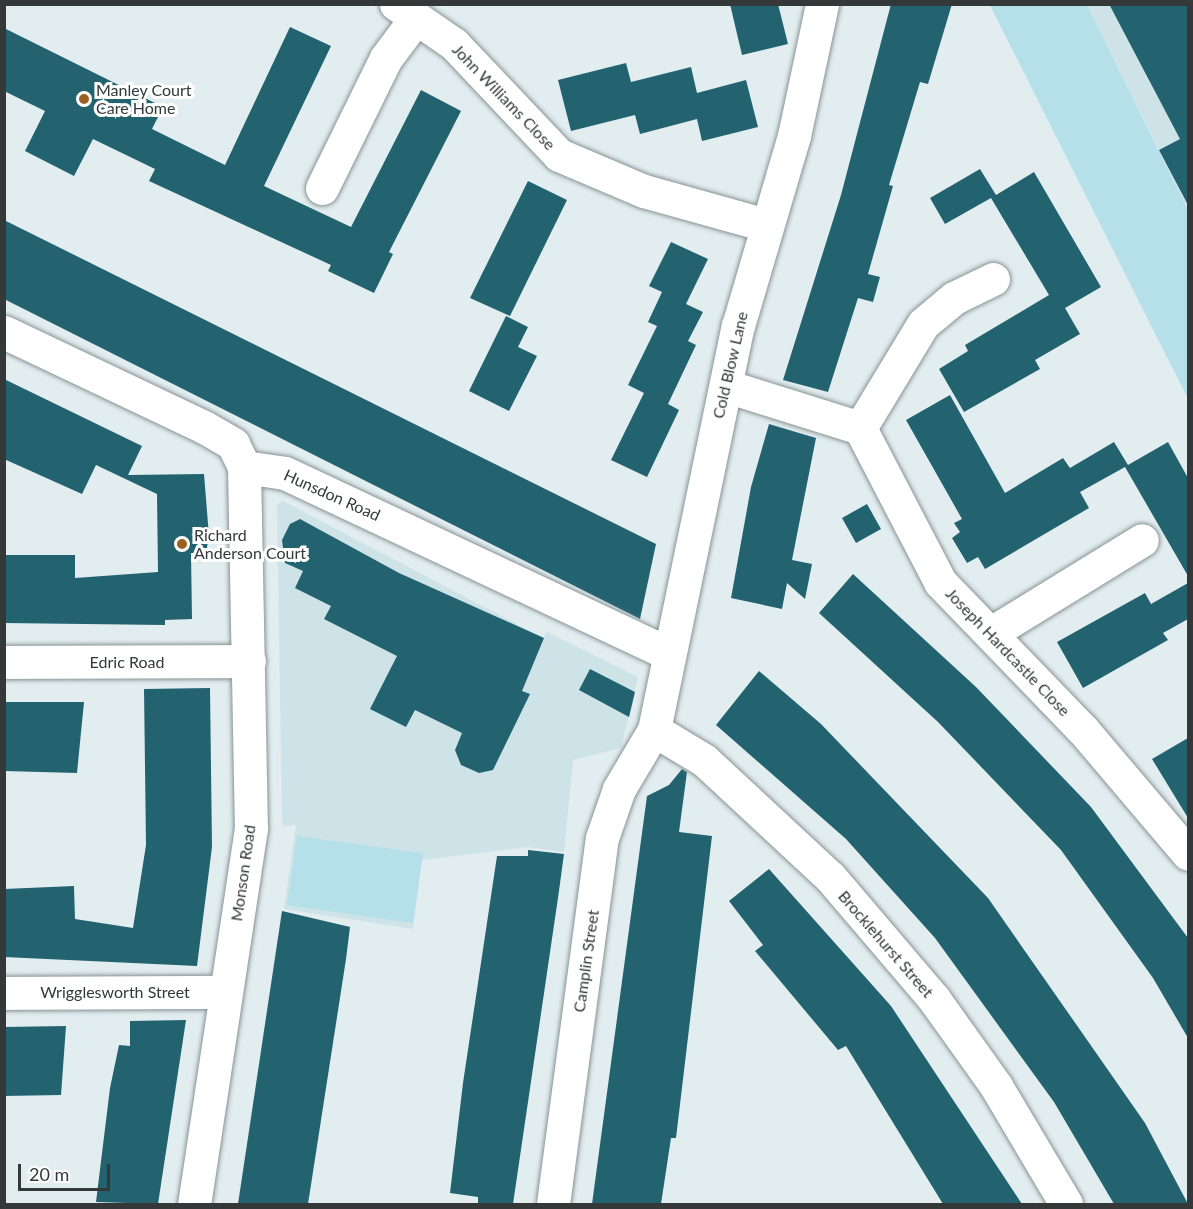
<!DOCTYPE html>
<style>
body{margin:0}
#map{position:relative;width:1193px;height:1209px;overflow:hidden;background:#e2edf0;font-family:Lato,sans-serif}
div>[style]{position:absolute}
.built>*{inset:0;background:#cee3e7}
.green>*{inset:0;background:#b6e0e9}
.building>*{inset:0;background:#236370}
.roads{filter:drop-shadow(0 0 2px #889395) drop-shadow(0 0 2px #889395)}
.street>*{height:33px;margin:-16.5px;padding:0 16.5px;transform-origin:16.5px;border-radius:16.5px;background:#fff}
.dots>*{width:16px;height:16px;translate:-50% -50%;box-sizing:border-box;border:3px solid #fff;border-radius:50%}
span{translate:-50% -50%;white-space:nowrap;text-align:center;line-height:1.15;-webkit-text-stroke:6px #fff;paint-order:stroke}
.poi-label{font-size:16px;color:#343839}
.left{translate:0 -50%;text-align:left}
.street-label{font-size:16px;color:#343839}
.frame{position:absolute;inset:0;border:6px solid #343839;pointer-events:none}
.scale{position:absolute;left:18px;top:1164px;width:92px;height:27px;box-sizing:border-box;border:3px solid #343839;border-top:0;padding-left:8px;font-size:18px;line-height:21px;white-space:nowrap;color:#343839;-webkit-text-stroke:4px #fff;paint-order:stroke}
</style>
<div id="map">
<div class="built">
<i style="clip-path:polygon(1087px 5px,1188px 5px,1188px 210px,1159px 150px)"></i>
<i style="clip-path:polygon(283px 501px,543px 638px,547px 632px,638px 677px,621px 748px,573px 760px,564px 852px,528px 847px,422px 860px,413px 929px,284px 909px,296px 825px,284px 826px,282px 821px,277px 504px)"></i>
</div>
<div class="green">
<i style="clip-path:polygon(990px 5px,1087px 5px,1188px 210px,1188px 399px)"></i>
<i style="clip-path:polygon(297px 836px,423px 853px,413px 923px,287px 905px)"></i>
</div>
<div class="building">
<i style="clip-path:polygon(730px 4px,778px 4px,788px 44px,742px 55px)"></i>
<i style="clip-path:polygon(891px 4px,952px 4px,928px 84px,920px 82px,889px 185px,893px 186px,868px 274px,880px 277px,873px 302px,858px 298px,828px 392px,783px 380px,841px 195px)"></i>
<i style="clip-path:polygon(1109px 4px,1188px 4px,1188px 205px,1159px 150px,1180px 139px)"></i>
<i style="clip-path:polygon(290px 27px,331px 46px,264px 186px,351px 227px,421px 90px,461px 111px,389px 252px,393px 254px,374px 293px,328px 271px,331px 265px,149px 181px,155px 169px,93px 139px,74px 176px,25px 151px,45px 111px,4px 91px,4px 28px,163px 107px,152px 129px,225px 165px)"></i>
<i style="clip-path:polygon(626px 63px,631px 82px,691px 67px,697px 93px,746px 80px,758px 127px,702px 141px,697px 119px,640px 134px,635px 115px,571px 131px,558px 80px)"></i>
<i style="clip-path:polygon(980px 169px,996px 195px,1034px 172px,1101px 287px,1065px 308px,1080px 334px,1035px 360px,1040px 369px,964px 412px,939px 369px,968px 351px,965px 345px,1049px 295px,991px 198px,945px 224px,930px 198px)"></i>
<i style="clip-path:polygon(528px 181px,567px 200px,510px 316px,470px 298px)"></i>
<i style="clip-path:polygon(4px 220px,656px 544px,640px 619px,4px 299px)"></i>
<i style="clip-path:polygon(671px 242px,708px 259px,686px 304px,703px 312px,688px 341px,696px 345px,668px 404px,679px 410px,647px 477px,611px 460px,644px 393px,628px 385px,657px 326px,648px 322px,662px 292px,649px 286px)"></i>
<i style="clip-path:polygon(506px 316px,528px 327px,518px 347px,537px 356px,509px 411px,469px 391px)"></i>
<i style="clip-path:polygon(4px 379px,142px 446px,128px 475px,204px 474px,209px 536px,206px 553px,191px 553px,192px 619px,165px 620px,165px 625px,4px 623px,4px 555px,75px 555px,75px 578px,158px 572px,157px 494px,96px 465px,82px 494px,4px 459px)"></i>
<i style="clip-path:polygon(950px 395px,1005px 493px,1063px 458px,1070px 468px,1114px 442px,1128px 465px,1168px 442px,1188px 478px,1188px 576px,1125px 467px,1080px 492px,1089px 508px,985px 569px,978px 557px,967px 563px,952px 538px,960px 532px,954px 523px,962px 519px,906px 420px)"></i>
<i style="clip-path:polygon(769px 424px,816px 438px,792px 560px,812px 564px,805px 599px,787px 583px,782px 609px,731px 598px,751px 487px)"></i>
<i style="clip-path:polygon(867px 504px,881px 529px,856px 543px,842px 518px)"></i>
<i style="clip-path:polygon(300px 519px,399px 573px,544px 638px,522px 691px,530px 694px,493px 770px,479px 773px,461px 765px,455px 750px,462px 733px,415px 710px,406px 727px,370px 709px,397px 656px,324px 619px,331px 606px,295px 588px,303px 571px,285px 563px,282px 540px,290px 524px)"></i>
<i style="clip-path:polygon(853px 574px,976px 687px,1091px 807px,1188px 938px,1188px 1038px,1153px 978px,1061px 850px,938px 722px,819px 613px)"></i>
<i style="clip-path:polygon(1188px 583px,1188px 619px,1163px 633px,1168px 640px,1083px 688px,1057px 642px,1145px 593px,1151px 604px)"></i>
<i style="clip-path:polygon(590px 669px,635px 692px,629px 717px,579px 690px)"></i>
<i style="clip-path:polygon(759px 671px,821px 724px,988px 898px,1145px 1123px,1188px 1204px,1114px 1204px,1054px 1102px,935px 938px,846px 839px,716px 725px)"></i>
<i style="clip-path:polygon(210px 688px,212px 847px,197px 966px,4px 957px,4px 889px,74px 886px,75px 919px,133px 928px,146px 845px,144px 689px)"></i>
<i style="clip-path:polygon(4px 702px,84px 702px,77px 773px,4px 771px)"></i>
<i style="clip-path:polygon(1188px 738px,1188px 818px,1152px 759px)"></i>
<i style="clip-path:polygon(682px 769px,687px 772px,679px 832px,712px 836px,676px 1138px,671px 1138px,661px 1204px,592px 1204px,647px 796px,669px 785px)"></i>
<i style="clip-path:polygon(528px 850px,564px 854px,558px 898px,513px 1204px,478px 1204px,478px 1197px,450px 1193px,463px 1083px,497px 856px,528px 856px)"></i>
<i style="clip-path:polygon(769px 869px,891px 1006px,1022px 1204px,943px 1204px,846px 1046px,838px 1050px,755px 951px,763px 945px,729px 901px)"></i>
<i style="clip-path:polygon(282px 911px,350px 927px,346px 959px,308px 1204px,238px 1204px)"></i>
<i style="clip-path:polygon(186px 1020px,158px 1204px,96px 1202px,110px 1088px,119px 1045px,130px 1046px,130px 1021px)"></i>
<i style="clip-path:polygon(66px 1026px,61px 1095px,4px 1096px,4px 1027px)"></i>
</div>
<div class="roads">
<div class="street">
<i style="left:396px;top:4px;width:70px;rotate:34.6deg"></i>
<i style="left:454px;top:44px;width:153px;rotate:46.6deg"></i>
<i style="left:559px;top:155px;width:92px;rotate:23deg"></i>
<i style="left:644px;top:191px;width:127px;rotate:15.6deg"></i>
<i style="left:322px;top:188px;width:145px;rotate:-63.8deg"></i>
<i style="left:386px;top:58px;width:50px;rotate:-53.1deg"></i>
<i style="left:993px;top:279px;width:43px;rotate:154deg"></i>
<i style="left:954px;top:298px;width:40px;rotate:140deg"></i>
<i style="left:923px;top:324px;width:122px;rotate:121.2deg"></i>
<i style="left:860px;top:428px;width:174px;rotate:62.5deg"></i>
<i style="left:940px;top:582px;width:206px;rotate:46deg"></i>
<i style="left:1083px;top:730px;width:162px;rotate:49.7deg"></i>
<i style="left:4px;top:332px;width:221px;rotate:25.4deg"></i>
<i style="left:204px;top:427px;width:34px;rotate:30deg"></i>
<i style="left:233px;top:444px;width:25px;rotate:64deg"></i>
<i style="left:244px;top:467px;width:361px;rotate:88.9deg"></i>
<i style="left:251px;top:828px;width:380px;rotate:98.6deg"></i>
<i style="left:726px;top:386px;width:140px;rotate:17.4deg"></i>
<i style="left:244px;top:467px;width:41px;rotate:8.3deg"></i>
<i style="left:285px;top:473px;width:425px;rotate:25.2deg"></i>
<i style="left:991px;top:633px;width:177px;rotate:-31.6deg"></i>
<i style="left:4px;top:662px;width:245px;rotate:-0.2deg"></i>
<i style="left:654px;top:730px;width:58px;rotate:31deg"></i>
<i style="left:704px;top:760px;width:173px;rotate:42.9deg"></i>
<i style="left:831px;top:878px;width:159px;rotate:49.6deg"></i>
<i style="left:934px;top:999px;width:107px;rotate:54.5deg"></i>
<i style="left:996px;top:1086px;width:137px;rotate:59.3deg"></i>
<i style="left:4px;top:993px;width:221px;rotate:-0.3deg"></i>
<i style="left:553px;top:1204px;width:369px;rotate:-82.4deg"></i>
<i style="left:602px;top:838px;width:52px;rotate:-70.9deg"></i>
<i style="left:619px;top:789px;width:69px;rotate:-59.3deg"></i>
<i style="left:654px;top:730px;width:413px;rotate:-78.3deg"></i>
<i style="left:738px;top:326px;width:198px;rotate:-73.6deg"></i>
<i style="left:794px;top:136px;width:135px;rotate:-78deg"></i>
</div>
</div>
<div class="dots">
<i style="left:84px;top:99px;background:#9c6121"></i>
<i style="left:182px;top:544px;background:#9c6121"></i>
</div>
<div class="poi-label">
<span class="left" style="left:96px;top:99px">Manley Court<br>Care Home</span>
<span class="left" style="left:194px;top:544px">Richard<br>Anderson Court</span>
</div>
<div class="street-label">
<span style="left:504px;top:97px;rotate:46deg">John Williams Close</span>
<span style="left:730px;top:365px;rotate:-77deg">Cold Blow Lane</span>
<span style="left:332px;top:495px;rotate:24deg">Hunsdon Road</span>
<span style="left:1008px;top:652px;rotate:46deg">Joseph Hardcastle Close</span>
<span style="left:127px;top:662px">Edric Road</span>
<span style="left:243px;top:873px;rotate:-82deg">Monson Road</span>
<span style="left:886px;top:944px;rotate:49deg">Brocklehurst Street</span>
<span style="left:586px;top:961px;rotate:-82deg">Camplin Street</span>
<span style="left:115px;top:992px">Wrigglesworth Street</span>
</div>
<div class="frame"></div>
<div class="scale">20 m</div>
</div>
